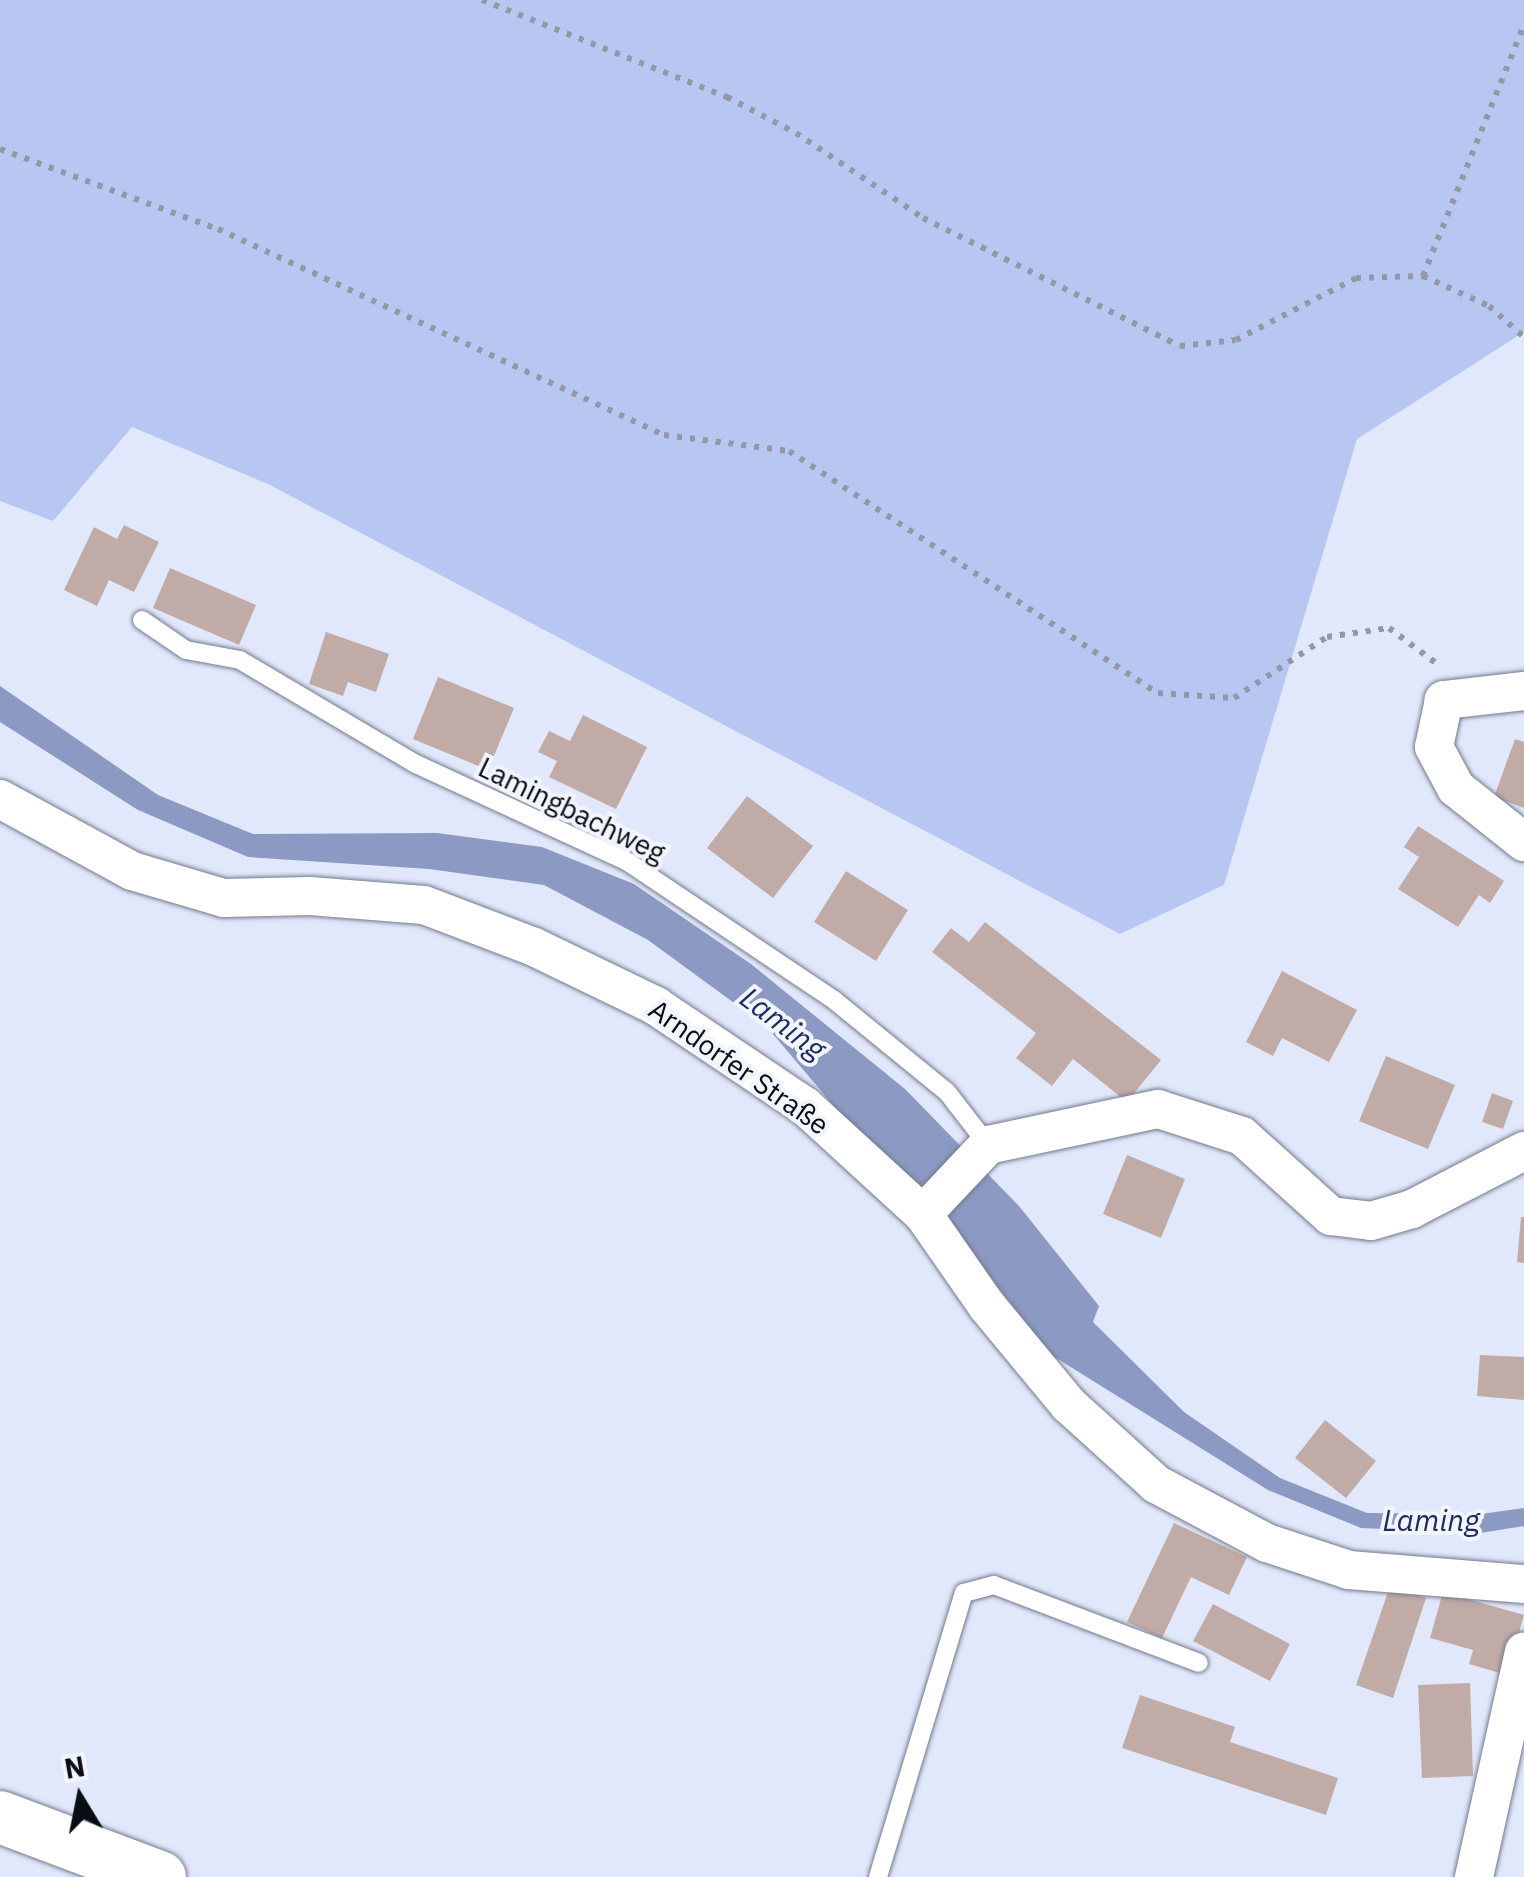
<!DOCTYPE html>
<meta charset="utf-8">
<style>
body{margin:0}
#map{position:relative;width:1524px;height:1877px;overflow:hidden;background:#e1e8fb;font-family:"IBM Plex Sans",sans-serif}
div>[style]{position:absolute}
.green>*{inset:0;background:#b8c7f1}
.water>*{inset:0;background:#8c9ac3}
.building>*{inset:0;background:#c1aba6}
.path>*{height:6px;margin-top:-3px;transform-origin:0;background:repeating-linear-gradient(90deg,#9398a7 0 5px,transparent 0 13px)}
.roads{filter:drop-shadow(0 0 2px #747a8b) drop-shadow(0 0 2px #747a8b)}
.lane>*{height:18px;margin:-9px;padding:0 9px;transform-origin:9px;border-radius:9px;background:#fff}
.street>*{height:38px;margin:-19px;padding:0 19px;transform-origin:19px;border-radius:19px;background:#fff}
.secondary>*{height:52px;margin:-26px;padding:0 26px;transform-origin:26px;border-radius:26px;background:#fff}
span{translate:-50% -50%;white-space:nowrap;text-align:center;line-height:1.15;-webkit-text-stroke:8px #f2f5fd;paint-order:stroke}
.street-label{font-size:28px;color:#0b0d14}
.water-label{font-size:30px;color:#1f2c60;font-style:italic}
.north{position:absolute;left:30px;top:1747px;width:100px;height:100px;-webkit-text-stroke:8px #f2f5fd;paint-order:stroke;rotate:350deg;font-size:28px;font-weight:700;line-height:40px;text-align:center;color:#0b0d14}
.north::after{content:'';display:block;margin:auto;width:35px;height:45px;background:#0b0d14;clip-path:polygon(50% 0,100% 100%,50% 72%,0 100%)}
</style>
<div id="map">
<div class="green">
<i style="clip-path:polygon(0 0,1524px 0,1524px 332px,1357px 439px,1224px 885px,1120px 934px,270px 485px,132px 427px,53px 521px,0 501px)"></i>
</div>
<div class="water">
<i style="clip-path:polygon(0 686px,158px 795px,253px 834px,437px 833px,542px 847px,634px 884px,751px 964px,905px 1089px,1019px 1206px,1099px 1306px,1093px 1322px,1184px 1412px,1280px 1478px,1367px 1513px,1481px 1514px,1524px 1508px,1524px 1526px,1480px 1533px,1361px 1528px,1268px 1490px,1053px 1356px,917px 1187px,839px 1112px,767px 1027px,648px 940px,544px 885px,429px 869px,248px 857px,138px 810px,0 722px)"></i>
</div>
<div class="building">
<i style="clip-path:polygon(124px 525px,159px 542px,134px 592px,109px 580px,97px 606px,64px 590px,94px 527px,117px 539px)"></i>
<i style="clip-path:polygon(170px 568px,256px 605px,239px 645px,153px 608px)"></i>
<i style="clip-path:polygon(326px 632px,389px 654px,376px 692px,348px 682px,343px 696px,309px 684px)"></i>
<i style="clip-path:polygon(438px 677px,514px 708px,488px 770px,413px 739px)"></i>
<i style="clip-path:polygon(583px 715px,647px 747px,616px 809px,549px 777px,557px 761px,538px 752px,549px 731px,570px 741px)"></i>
<i style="clip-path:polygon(1515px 739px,1524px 742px,1524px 808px,1494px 797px)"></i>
<i style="clip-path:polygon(747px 796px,813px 846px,773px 898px,707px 848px)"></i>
<i style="clip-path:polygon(1418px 826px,1504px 881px,1490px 903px,1479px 895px,1458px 927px,1398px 889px,1419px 857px,1404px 847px)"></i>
<i style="clip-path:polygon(846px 871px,908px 910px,876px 961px,814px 922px)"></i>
<i style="clip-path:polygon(985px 922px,1161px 1060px,1127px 1102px,1073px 1059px,1052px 1086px,1016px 1058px,1036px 1033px,932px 952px,951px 928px,969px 942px)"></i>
<i style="clip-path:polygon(1282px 971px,1357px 1010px,1329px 1062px,1282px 1038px,1273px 1056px,1246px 1042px)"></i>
<i style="clip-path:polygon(1386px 1056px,1455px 1085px,1428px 1149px,1359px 1121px)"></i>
<i style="clip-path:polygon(1492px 1093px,1513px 1101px,1503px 1129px,1482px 1122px)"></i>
<i style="clip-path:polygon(1127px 1155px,1185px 1179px,1161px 1238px,1103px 1214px)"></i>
<i style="clip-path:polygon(1521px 1217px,1524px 1217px,1524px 1263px,1517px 1262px)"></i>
<i style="clip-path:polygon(1480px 1355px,1524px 1357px,1524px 1400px,1477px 1396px)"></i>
<i style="clip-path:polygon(1325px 1420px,1376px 1461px,1346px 1498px,1295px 1458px)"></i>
<i style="clip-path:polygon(1174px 1523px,1247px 1557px,1229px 1595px,1191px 1577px,1162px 1638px,1127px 1622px)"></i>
<i style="clip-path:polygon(1390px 1586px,1426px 1598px,1393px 1698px,1356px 1685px)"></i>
<i style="clip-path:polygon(1443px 1592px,1524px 1615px,1507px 1675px,1469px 1664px,1473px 1650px,1430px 1638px)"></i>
<i style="clip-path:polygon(1213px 1604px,1290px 1644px,1270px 1681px,1193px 1641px)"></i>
<i style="clip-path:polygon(1470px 1683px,1473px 1776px,1422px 1778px,1418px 1685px)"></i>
<i style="clip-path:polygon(1140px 1695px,1235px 1727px,1230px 1742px,1338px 1778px,1326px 1815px,1122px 1748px)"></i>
</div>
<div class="path">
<i style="left:482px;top:0;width:264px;rotate:21.6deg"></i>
<i style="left:727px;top:97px;width:78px;rotate:27.6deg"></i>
<i style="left:796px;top:133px;width:153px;rotate:33.8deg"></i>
<i style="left:923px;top:218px;width:287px;rotate:26.5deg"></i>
<i style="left:1180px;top:346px;width:56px;rotate:-6.1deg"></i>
<i style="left:1236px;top:340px;width:135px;rotate:-27.3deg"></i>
<i style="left:1356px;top:278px;width:67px;rotate:-1.7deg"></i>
<i style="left:1423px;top:276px;width:72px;rotate:24.4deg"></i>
<i style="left:1489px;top:306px;width:47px;rotate:41.5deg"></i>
<i style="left:0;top:149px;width:232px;rotate:20.2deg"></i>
<i style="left:218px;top:229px;width:491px;rotate:24.8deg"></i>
<i style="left:664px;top:435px;width:126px;rotate:7.3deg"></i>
<i style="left:789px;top:451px;width:441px;rotate:33.3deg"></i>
<i style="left:1158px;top:693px;width:76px;rotate:3.8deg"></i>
<i style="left:1234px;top:698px;width:111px;rotate:-33.3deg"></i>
<i style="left:1327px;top:637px;width:63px;rotate:-8.3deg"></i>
<i style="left:1389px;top:628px;width:64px;rotate:36.7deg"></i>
<i style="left:1423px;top:276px;width:271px;rotate:-68.1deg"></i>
</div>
<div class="roads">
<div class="lane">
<i style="left:142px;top:620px;width:53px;rotate:34.3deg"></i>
<i style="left:186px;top:650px;width:55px;rotate:10.5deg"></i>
<i style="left:240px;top:660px;width:204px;rotate:30.6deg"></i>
<i style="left:416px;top:764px;width:234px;rotate:24.8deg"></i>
<i style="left:628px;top:862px;width:248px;rotate:33.8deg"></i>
<i style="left:834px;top:1000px;width:146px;rotate:39.2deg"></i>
<i style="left:947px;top:1092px;width:67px;rotate:52.3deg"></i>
<i style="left:878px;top:1877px;width:297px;rotate:-73.2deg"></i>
<i style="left:964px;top:1593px;width:31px;rotate:-15deg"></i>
<i style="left:994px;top:1585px;width:219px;rotate:20.8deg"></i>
</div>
<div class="street">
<i style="left:1524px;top:691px;width:81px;rotate:173.6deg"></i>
<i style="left:1444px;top:700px;width:48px;rotate:102deg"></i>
<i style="left:1434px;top:747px;width:47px;rotate:61.8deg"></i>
<i style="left:1456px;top:788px;width:87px;rotate:38.5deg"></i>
<i style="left:0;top:799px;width:150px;rotate:28.6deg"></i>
<i style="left:132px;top:871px;width:96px;rotate:16.4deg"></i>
<i style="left:224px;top:898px;width:86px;rotate:-1.3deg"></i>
<i style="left:310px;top:896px;width:114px;rotate:4.5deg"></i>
<i style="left:424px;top:905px;width:118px;rotate:20.9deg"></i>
<i style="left:534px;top:947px;width:136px;rotate:25.8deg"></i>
<i style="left:656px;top:1006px;width:179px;rotate:33.9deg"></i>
<i style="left:805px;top:1106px;width:160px;rotate:42.5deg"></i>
<i style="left:923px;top:1214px;width:112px;rotate:55.2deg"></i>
<i style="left:987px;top:1306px;width:129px;rotate:50.4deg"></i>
<i style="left:1069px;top:1405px;width:118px;rotate:42.2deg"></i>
<i style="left:1156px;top:1484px;width:126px;rotate:28deg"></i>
<i style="left:1267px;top:1543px;width:86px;rotate:18.2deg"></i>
<i style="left:1349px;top:1570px;width:176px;rotate:4.6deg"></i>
<i style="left:923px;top:1214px;width:95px;rotate:-46.7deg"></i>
<i style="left:988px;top:1145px;width:174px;rotate:-12deg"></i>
<i style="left:1158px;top:1109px;width:88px;rotate:17.8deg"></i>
<i style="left:1242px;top:1136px;width:120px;rotate:42deg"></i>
<i style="left:1331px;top:1216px;width:40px;rotate:7.1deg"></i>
<i style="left:1371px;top:1221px;width:43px;rotate:-16.3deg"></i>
<i style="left:1412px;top:1209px;width:126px;rotate:-27.4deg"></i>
<i style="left:1474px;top:1877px;width:231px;rotate:-77.5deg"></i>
</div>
<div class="secondary">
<i style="left:0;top:1817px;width:171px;rotate:20.6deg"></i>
</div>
</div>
<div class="street-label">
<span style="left:572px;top:810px;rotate:26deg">Lamingbachweg</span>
<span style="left:739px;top:1067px;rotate:35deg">Arndorfer Straße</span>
</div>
<div class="water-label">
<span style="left:783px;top:1023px;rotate:37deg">Laming</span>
<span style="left:1431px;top:1520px">Laming</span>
</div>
<div class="north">N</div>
</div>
